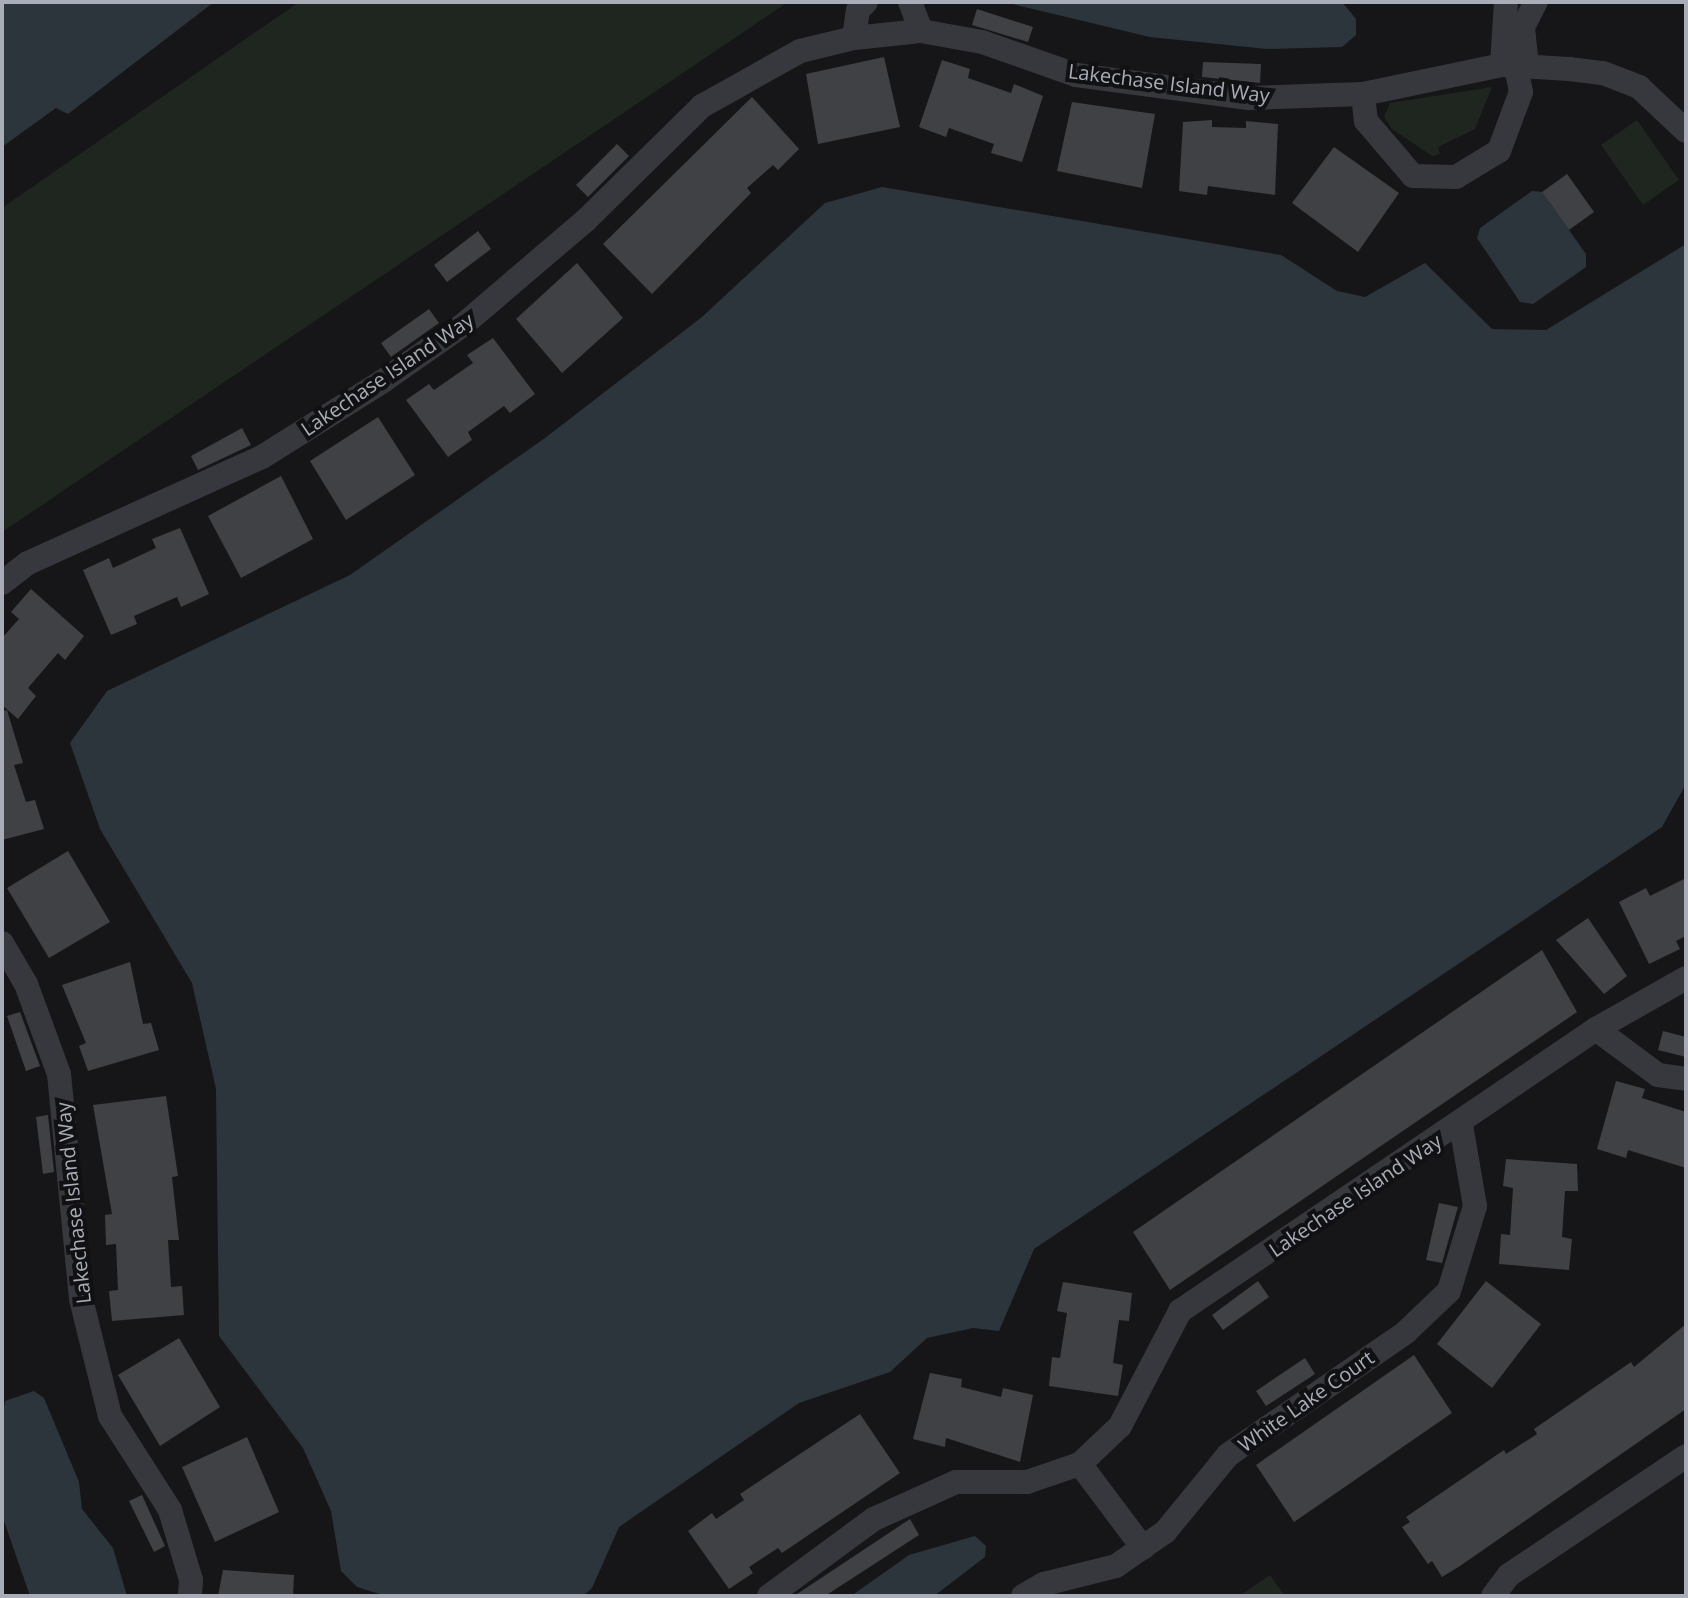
<!DOCTYPE html>
<style>
body{margin:0}
#map{position:relative;width:1688px;height:1598px;overflow:hidden;background:#161618;font-family:"Open Sans",sans-serif}
div>[style]{position:absolute}
.green>*{inset:0;background:#1e261f}
.water>*{inset:0;background:#2c353c}
.building>*{inset:0;background:#404145}
.street>*{height:24px;margin:-12px;padding:0 12px;transform-origin:12px;border-radius:12px;background:#37383d}
span{translate:-50% -50%;white-space:nowrap;text-align:center;line-height:1.15;-webkit-text-stroke:8px #111113;paint-order:stroke}
.street-label{font-size:20px;color:#a8adb8}
.frame{position:absolute;inset:0;border:4px solid #a8adb8;pointer-events:none}
</style>
<div id="map">
<div class="green">
<i style="clip-path:polygon(299px 2px,788px 2px,2px 532px,2px 208px)"></i>
<i style="clip-path:polygon(1492px 87px,1475px 129px,1438px 147px,1440px 154px,1432px 156px,1392px 129px,1384px 117px,1390px 103px)"></i>
<i style="clip-path:polygon(1637px 120px,1679px 180px,1643px 205px,1601px 145px)"></i>
<i style="clip-path:polygon(1270px 1575px,1285px 1596px,1239px 1596px)"></i>
</div>
<div class="water">
<i style="clip-path:polygon(2px 2px,214px 2px,68px 114px,56px 108px,2px 147px)"></i>
<i style="clip-path:polygon(1004px 2px,1342px 2px,1356px 19px,1356px 35px,1342px 47px,1267px 49px,1150px 37px)"></i>
<i style="clip-path:polygon(882px 187px,1281px 255px,1337px 291px,1365px 297px,1425px 263px,1492px 329px,1546px 330px,1686px 244px,1686px 784px,1662px 827px,1034px 1249px,999px 1331px,973px 1328px,927px 1338px,890px 1372px,799px 1403px,619px 1527px,592px 1588px,583px 1596px,386px 1596px,357px 1587px,341px 1571px,331px 1511px,303px 1448px,219px 1336px,216px 1089px,192px 983px,100px 829px,70px 743px,107px 691px,350px 575px,545px 438px,702px 317px,825px 203px)"></i>
<i style="clip-path:polygon(1532px 191px,1542px 192px,1586px 254px,1586px 267px,1533px 304px,1520px 302px,1477px 238px,1480px 228px)"></i>
<i style="clip-path:polygon(34px 1391px,44px 1398px,79px 1482px,82px 1509px,113px 1548px,127px 1596px,30px 1596px,4px 1521px,2px 1418px,5px 1401px)"></i>
<i style="clip-path:polygon(975px 1536px,986px 1546px,985px 1557px,934px 1596px,851px 1596px,909px 1555px)"></i>
</div>
<div class="building">
<i style="clip-path:polygon(977px 9px,1033px 27px,1028px 42px,972px 25px)"></i>
<i style="clip-path:polygon(884px 57px,900px 127px,818px 144px,806px 74px)"></i>
<i style="clip-path:polygon(942px 60px,970px 69px,968px 78px,1011px 93px,1014px 84px,1043px 96px,1022px 162px,991px 153px,994px 144px,949px 128px,946px 137px,919px 127px)"></i>
<i style="clip-path:polygon(1203px 62px,1261px 64px,1260px 83px,1202px 77px)"></i>
<i style="clip-path:polygon(752px 97px,799px 149px,778px 170px,773px 165px,747px 188px,751px 193px,652px 294px,603px 244px)"></i>
<i style="clip-path:polygon(1072px 102px,1155px 114px,1142px 188px,1057px 171px)"></i>
<i style="clip-path:polygon(1212px 120px,1212px 127px,1246px 128px,1246px 121px,1278px 124px,1275px 195px,1208px 186px,1207px 195px,1179px 191px,1183px 122px)"></i>
<i style="clip-path:polygon(617px 144px,629px 156px,588px 197px,576px 185px)"></i>
<i style="clip-path:polygon(1334px 147px,1399px 193px,1358px 252px,1292px 203px)"></i>
<i style="clip-path:polygon(1567px 174px,1594px 212px,1569px 230px,1542px 192px)"></i>
<i style="clip-path:polygon(478px 231px,491px 249px,447px 282px,434px 265px)"></i>
<i style="clip-path:polygon(577px 263px,623px 318px,562px 373px,516px 319px)"></i>
<i style="clip-path:polygon(429px 309px,439px 323px,391px 357px,381px 343px)"></i>
<i style="clip-path:polygon(493px 338px,535px 394px,510px 413px,504px 406px,468px 432px,472px 440px,448px 457px,406px 400px,429px 384px,434px 390px,473px 363px,467px 355px)"></i>
<i style="clip-path:polygon(378px 417px,415px 475px,346px 520px,310px 461px)"></i>
<i style="clip-path:polygon(242px 428px,251px 445px,198px 470px,191px 456px)"></i>
<i style="clip-path:polygon(281px 476px,313px 539px,241px 578px,208px 516px)"></i>
<i style="clip-path:polygon(180px 528px,209px 594px,181px 607px,177px 597px,134px 616px,137px 624px,111px 635px,83px 570px,109px 558px,113px 568px,156px 548px,152px 539px)"></i>
<i style="clip-path:polygon(31px 589px,84px 636px,65px 660px,58px 653px,28px 688px,36px 696px,18px 719px,2px 705px,2px 638px,19px 619px,11px 612px)"></i>
<i style="clip-path:polygon(7px 710px,23px 763px,14px 765px,26px 802px,35px 800px,44px 829px,2px 840px,2px 711px)"></i>
<i style="clip-path:polygon(68px 851px,110px 922px,49px 958px,7px 888px)"></i>
<i style="clip-path:polygon(1686px 878px,1686px 936px,1676px 941px,1680px 949px,1649px 964px,1619px 902px,1646px 888px,1650px 896px)"></i>
<i style="clip-path:polygon(1588px 918px,1627px 976px,1604px 994px,1556px 940px)"></i>
<i style="clip-path:polygon(1542px 950px,1577px 1012px,1170px 1290px,1133px 1232px)"></i>
<i style="clip-path:polygon(130px 962px,143px 1024px,151px 1023px,159px 1050px,88px 1071px,79px 1046px,86px 1043px,62px 985px)"></i>
<i style="clip-path:polygon(20px 1012px,40px 1066px,26px 1071px,7px 1016px)"></i>
<i style="clip-path:polygon(1663px 1031px,1686px 1037px,1686px 1057px,1658px 1050px)"></i>
<i style="clip-path:polygon(1616px 1081px,1645px 1089px,1642px 1098px,1686px 1112px,1686px 1168px,1628px 1150px,1626px 1158px,1597px 1149px)"></i>
<i style="clip-path:polygon(166px 1096px,178px 1176px,172px 1177px,179px 1240px,168px 1240px,171px 1287px,182px 1286px,184px 1315px,112px 1321px,109px 1291px,118px 1290px,116px 1244px,106px 1245px,105px 1215px,112px 1214px,93px 1105px)"></i>
<i style="clip-path:polygon(48px 1115px,54px 1172px,43px 1174px,36px 1117px)"></i>
<i style="clip-path:polygon(1506px 1159px,1577px 1164px,1578px 1191px,1565px 1191px,1562px 1237px,1572px 1239px,1569px 1270px,1499px 1264px,1501px 1234px,1510px 1235px,1513px 1188px,1503px 1186px)"></i>
<i style="clip-path:polygon(1439px 1203px,1458px 1207px,1442px 1263px,1426px 1260px)"></i>
<i style="clip-path:polygon(1258px 1281px,1269px 1297px,1223px 1330px,1212px 1315px)"></i>
<i style="clip-path:polygon(1486px 1281px,1541px 1324px,1492px 1388px,1437px 1344px)"></i>
<i style="clip-path:polygon(1063px 1282px,1132px 1293px,1129px 1321px,1119px 1320px,1113px 1363px,1123px 1365px,1118px 1396px,1049px 1386px,1052px 1357px,1060px 1358px,1067px 1313px,1057px 1311px)"></i>
<i style="clip-path:polygon(1686px 1324px,1686px 1409px,1460px 1566px,1442px 1577px,1432px 1561px,1428px 1564px,1402px 1527px,1410px 1522px,1406px 1517px,1504px 1450px,1506px 1454px,1537px 1434px,1534px 1429px,1631px 1362px,1634px 1367px)"></i>
<i style="clip-path:polygon(179px 1338px,220px 1407px,160px 1446px,118px 1375px)"></i>
<i style="clip-path:polygon(1414px 1355px,1452px 1413px,1294px 1522px,1256px 1465px)"></i>
<i style="clip-path:polygon(1305px 1358px,1315px 1374px,1266px 1406px,1256px 1391px)"></i>
<i style="clip-path:polygon(930px 1373px,962px 1379px,961px 1387px,1001px 1397px,1003px 1388px,1033px 1395px,1020px 1462px,946px 1438px,945px 1447px,913px 1439px)"></i>
<i style="clip-path:polygon(860px 1414px,900px 1473px,782px 1553px,778px 1548px,749px 1567px,753px 1573px,729px 1589px,688px 1531px,712px 1513px,716px 1519px,744px 1500px,740px 1494px)"></i>
<i style="clip-path:polygon(247px 1437px,279px 1512px,215px 1542px,182px 1467px)"></i>
<i style="clip-path:polygon(142px 1495px,165px 1546px,154px 1552px,129px 1501px)"></i>
<i style="clip-path:polygon(910px 1519px,919px 1535px,825px 1596px,794px 1596px)"></i>
<i style="clip-path:polygon(223px 1570px,294px 1575px,293px 1596px,218px 1596px)"></i>
</div>
<div class="street">
<i style="left:910px;top:2px;width:31px;rotate:69deg"></i>
<i style="left:854px;top:38px;width:28px;rotate:-82deg"></i>
<i style="left:858px;top:10px;width:11px;rotate:-45deg"></i>
<i style="left:1502px;top:65px;width:63px;rotate:-86.4deg"></i>
<i style="left:1527px;top:66px;width:39px;rotate:-96deg"></i>
<i style="left:1523px;top:27px;width:28px;rotate:-63deg"></i>
<i style="left:1363px;top:94px;width:27px;rotate:84deg"></i>
<i style="left:1366px;top:121px;width:72px;rotate:49.5deg"></i>
<i style="left:1413px;top:176px;width:43px;rotate:1.3deg"></i>
<i style="left:1456px;top:177px;width:50px;rotate:-31.2deg"></i>
<i style="left:1499px;top:151px;width:63px;rotate:-69.6deg"></i>
<i style="left:1521px;top:92px;width:26px;rotate:-101deg"></i>
<i style="left:2px;top:583px;width:33px;rotate:-38deg"></i>
<i style="left:28px;top:563px;width:257px;rotate:-24.4deg"></i>
<i style="left:262px;top:457px;width:143px;rotate:-32.1deg"></i>
<i style="left:383px;top:381px;width:98px;rotate:-35deg"></i>
<i style="left:463px;top:325px;width:162px;rotate:-40.5deg"></i>
<i style="left:586px;top:220px;width:163px;rotate:-44.5deg"></i>
<i style="left:702px;top:106px;width:112px;rotate:-29.3deg"></i>
<i style="left:800px;top:51px;width:56px;rotate:-13.5deg"></i>
<i style="left:854px;top:38px;width:67px;rotate:-6deg"></i>
<i style="left:921px;top:31px;width:62px;rotate:10.2deg"></i>
<i style="left:982px;top:42px;width:100px;rotate:19.3deg"></i>
<i style="left:1076px;top:75px;width:174px;rotate:7.6deg"></i>
<i style="left:1248px;top:98px;width:115px;rotate:-2deg"></i>
<i style="left:1363px;top:94px;width:142px;rotate:-11.8deg"></i>
<i style="left:1502px;top:65px;width:67px;rotate:3.4deg"></i>
<i style="left:1569px;top:69px;width:34px;rotate:7deg"></i>
<i style="left:1603px;top:73px;width:39px;rotate:21deg"></i>
<i style="left:1639px;top:87px;width:64px;rotate:43.1deg"></i>
<i style="left:2px;top:943px;width:48px;rotate:59.7deg"></i>
<i style="left:26px;top:984px;width:96px;rotate:69.9deg"></i>
<i style="left:59px;top:1074px;width:226px;rotate:84.4deg"></i>
<i style="left:81px;top:1299px;width:121px;rotate:76.1deg"></i>
<i style="left:110px;top:1416px;width:112px;rotate:57.4deg"></i>
<i style="left:170px;top:1510px;width:73px;rotate:73.3deg"></i>
<i style="left:191px;top:1580px;width:16px;rotate:94deg"></i>
<i style="left:1596px;top:1029px;width:77px;rotate:36.6deg"></i>
<i style="left:1658px;top:1075px;width:28px;rotate:8deg"></i>
<i style="left:1080px;top:1464px;width:105px;rotate:53.1deg"></i>
<i style="left:769px;top:1596px;width:130px;rotate:-36.3deg"></i>
<i style="left:874px;top:1519px;width:90px;rotate:-24.3deg"></i>
<i style="left:956px;top:1482px;width:71px"></i>
<i style="left:1027px;top:1482px;width:56px;rotate:-18.8deg"></i>
<i style="left:1080px;top:1464px;width:55px;rotate:-43.5deg"></i>
<i style="left:1120px;top:1426px;width:130px;rotate:-62.4deg"></i>
<i style="left:1180px;top:1311px;width:503px;rotate:-34.13deg"></i>
<i style="left:1596px;top:1029px;width:103px;rotate:-29.5deg"></i>
<i style="left:1023px;top:1596px;width:24px;rotate:-30deg"></i>
<i style="left:1044px;top:1584px;width:74px;rotate:-14deg"></i>
<i style="left:1116px;top:1566px;width:60px;rotate:-34.8deg"></i>
<i style="left:1165px;top:1532px;width:99px;rotate:-50.7deg"></i>
<i style="left:1228px;top:1455px;width:216px;rotate:-34.6deg"></i>
<i style="left:1406px;top:1332px;width:59px;rotate:-43.6deg"></i>
<i style="left:1449px;top:1291px;width:89px;rotate:-73deg"></i>
<i style="left:1475px;top:1206px;width:82px;rotate:-99.8deg"></i>
<i style="left:1493px;top:1596px;width:26px;rotate:-53deg"></i>
<i style="left:1509px;top:1575px;width:213px;rotate:-33.9deg"></i>
</div>
<div class="street-label">
<span style="left:1169px;top:83px;rotate:7deg">Lakechase Island Way</span>
<span style="left:387px;top:374px;rotate:-34deg">Lakechase Island Way</span>
<span style="left:1355px;top:1195px;rotate:-34deg">Lakechase Island Way</span>
<span style="left:73px;top:1203px;rotate:-96deg">Lakechase Island Way</span>
<span style="left:1306px;top:1401px;rotate:-35deg">White Lake Court</span>
</div>
<div class="frame"></div>
</div>
